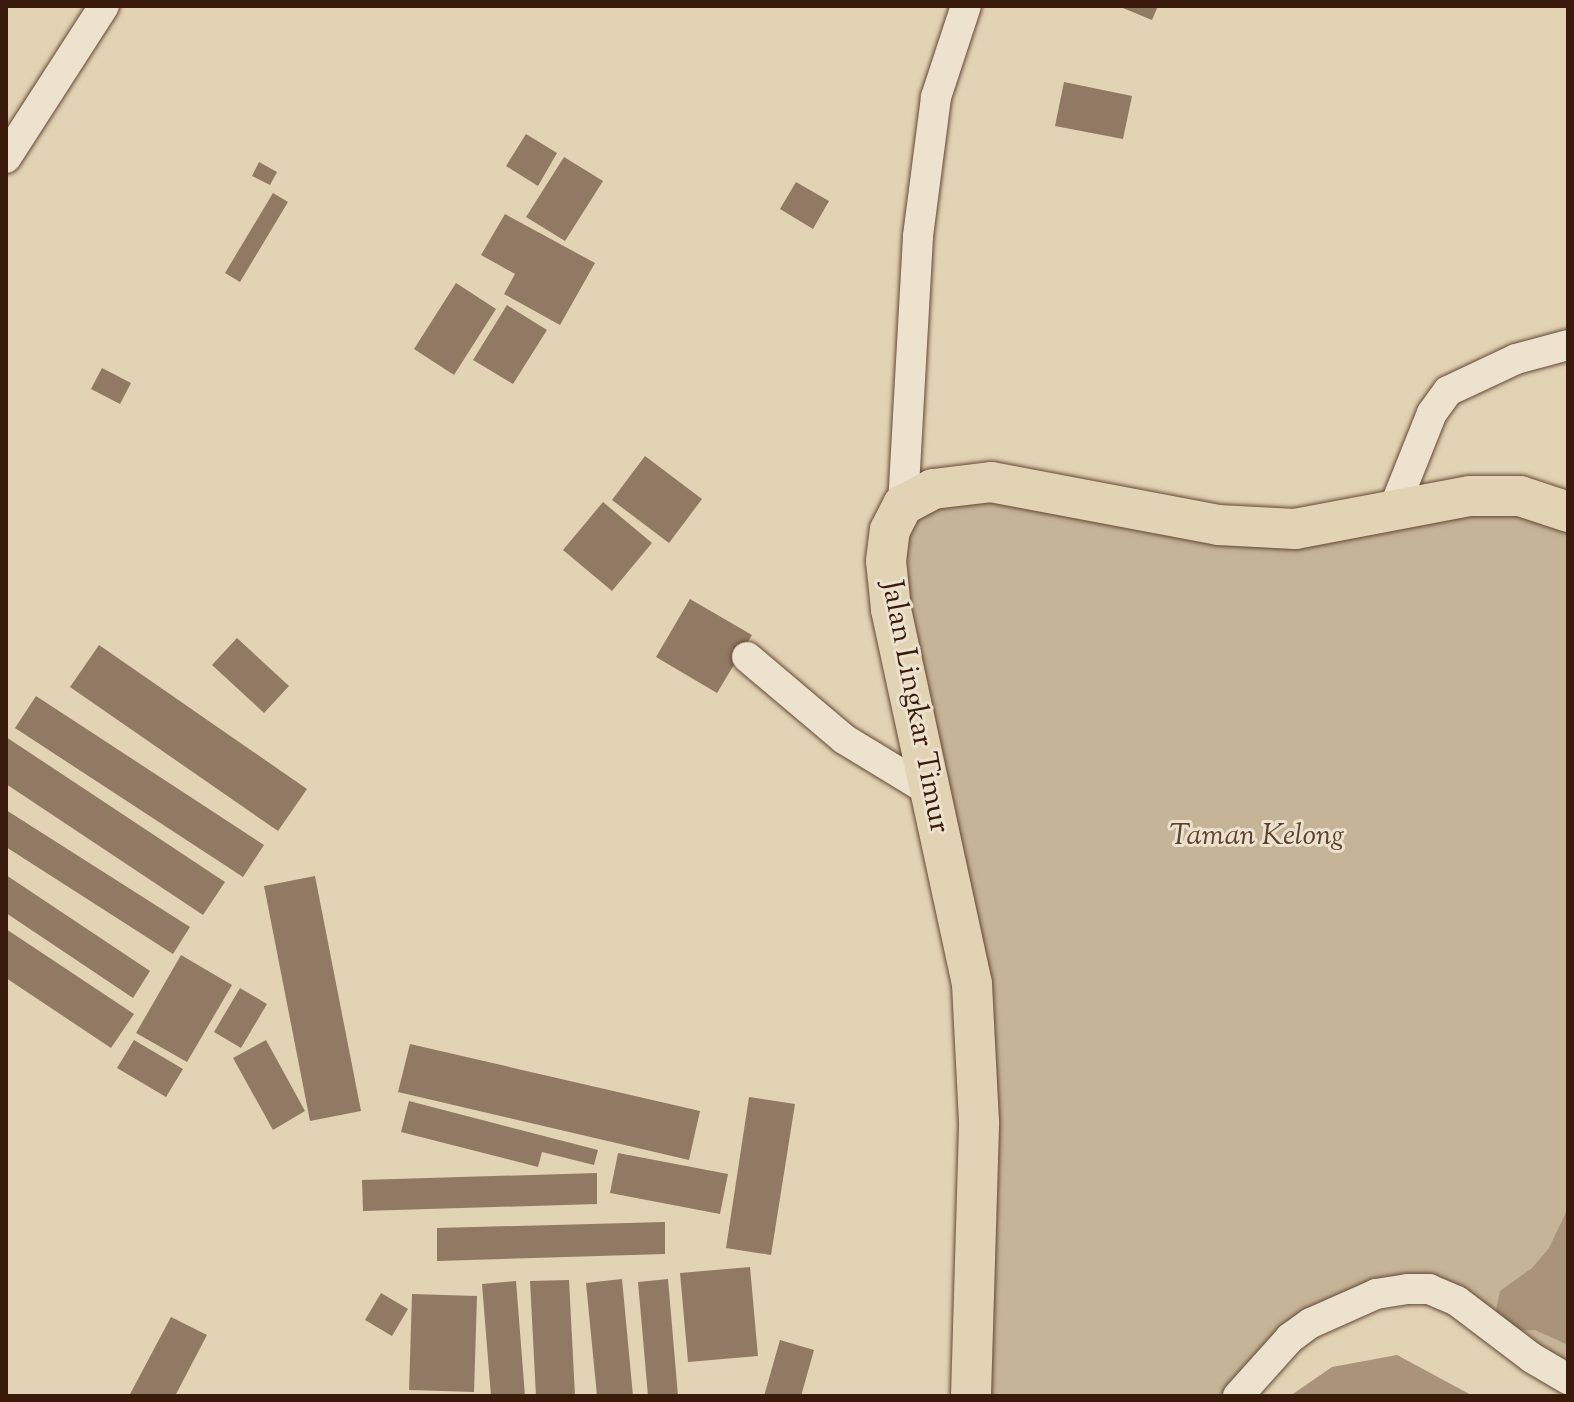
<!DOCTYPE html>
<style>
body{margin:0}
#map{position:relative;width:1574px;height:1402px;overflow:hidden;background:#e2d3b4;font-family:"Sorts Mill Goudy",serif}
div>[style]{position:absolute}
.green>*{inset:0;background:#c5b497}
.water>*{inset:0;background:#a9947b}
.building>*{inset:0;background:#917a63}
.roads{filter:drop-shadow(0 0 2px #644835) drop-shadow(0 0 2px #644835)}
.minor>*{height:30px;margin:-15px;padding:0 15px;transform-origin:15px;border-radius:15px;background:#ece2ce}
.major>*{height:40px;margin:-20px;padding:0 20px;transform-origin:20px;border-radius:20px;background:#e2d3b4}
span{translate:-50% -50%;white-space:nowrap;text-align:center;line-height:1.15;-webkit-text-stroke:6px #ece2ce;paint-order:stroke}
.street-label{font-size:30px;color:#3a1a0b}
.park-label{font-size:30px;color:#5d402e;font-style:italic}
.frame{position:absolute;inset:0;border:8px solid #3a1a0b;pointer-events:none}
</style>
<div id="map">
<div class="green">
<i style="clip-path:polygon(991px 482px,1218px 525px,1394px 508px,1568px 514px,1568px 1372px,1429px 1289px,1341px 1310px,1238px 1396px,959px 1396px,979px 1122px,890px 530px)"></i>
</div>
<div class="water">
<i style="clip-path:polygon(1568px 1208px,1568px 1345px,1535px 1330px,1507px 1331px,1496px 1310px,1500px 1291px,1532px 1268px,1549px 1248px)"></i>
<i style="clip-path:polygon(1397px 1355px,1473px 1396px,1290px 1396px,1332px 1367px)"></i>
</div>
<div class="building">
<i style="clip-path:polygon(1118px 6px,1158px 6px,1152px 20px)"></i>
<i style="clip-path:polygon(1064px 82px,1132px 96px,1123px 139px,1055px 126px)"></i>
<i style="clip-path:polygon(526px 134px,557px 153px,538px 186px,506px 166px)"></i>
<i style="clip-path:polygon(564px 157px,603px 181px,565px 241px,526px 217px)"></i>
<i style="clip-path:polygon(259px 162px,277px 172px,270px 185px,252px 176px)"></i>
<i style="clip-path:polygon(796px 182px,829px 201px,813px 229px,780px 209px)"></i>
<i style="clip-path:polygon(273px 193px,288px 202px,240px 282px,225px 273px)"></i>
<i style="clip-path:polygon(505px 214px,595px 263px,560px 325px,504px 294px,515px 274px,481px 255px)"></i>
<i style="clip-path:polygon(456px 283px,496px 309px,454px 375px,414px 349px)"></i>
<i style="clip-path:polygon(507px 305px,547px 330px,513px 384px,473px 360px)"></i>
<i style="clip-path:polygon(102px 368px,131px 383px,120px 404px,91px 389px)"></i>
<i style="clip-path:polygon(645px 456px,702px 499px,669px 543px,612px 500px)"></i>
<i style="clip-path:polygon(603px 502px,652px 543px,612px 591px,563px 550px)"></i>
<i style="clip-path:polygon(690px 599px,752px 635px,717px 693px,656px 657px)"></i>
<i style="clip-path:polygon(237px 638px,289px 686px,264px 713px,212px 665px)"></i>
<i style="clip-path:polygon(99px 645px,307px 789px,278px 831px,70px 687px)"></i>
<i style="clip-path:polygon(36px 696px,264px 845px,243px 877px,15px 728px)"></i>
<i style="clip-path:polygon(6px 737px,225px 882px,203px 915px,6px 784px)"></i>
<i style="clip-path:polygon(6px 810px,190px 927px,173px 954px,6px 847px)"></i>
<i style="clip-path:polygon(6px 875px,150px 971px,133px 998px,6px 913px)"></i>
<i style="clip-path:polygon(315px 876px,361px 1111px,310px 1121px,264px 886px)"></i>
<i style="clip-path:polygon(6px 929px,134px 1014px,111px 1048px,6px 978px)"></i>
<i style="clip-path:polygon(181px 955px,232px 985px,187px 1062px,136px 1033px)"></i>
<i style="clip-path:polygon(240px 988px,267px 1004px,241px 1048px,214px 1032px)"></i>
<i style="clip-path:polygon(134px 1040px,183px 1069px,166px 1097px,117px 1068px)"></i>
<i style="clip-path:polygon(266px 1040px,305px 1111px,273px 1130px,233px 1058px)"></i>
<i style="clip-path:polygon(410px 1044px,700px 1111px,689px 1160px,398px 1092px)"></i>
<i style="clip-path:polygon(749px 1097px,795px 1104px,771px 1255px,726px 1248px)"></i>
<i style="clip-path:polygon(409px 1101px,598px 1150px,594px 1165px,542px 1152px,538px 1167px,401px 1132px)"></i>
<i style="clip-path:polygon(618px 1153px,728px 1174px,720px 1214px,610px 1193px)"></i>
<i style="clip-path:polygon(597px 1173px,597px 1204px,363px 1211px,362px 1180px)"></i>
<i style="clip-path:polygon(665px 1222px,665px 1254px,437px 1261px,437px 1228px)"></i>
<i style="clip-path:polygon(750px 1267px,758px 1356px,688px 1362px,680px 1273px)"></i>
<i style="clip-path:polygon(622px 1279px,633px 1396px,597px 1396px,586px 1283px)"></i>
<i style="clip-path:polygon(668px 1279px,678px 1396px,648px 1396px,638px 1282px)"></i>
<i style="clip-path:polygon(569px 1280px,575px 1396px,536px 1396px,530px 1281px)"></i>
<i style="clip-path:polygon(516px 1281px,525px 1396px,491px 1396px,482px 1284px)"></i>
<i style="clip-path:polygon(381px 1293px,408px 1309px,392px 1336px,365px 1320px)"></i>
<i style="clip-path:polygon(412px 1294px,477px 1296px,474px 1392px,409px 1390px)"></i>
<i style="clip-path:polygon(171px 1317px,207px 1335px,175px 1396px,129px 1396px)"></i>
<i style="clip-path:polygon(780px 1340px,814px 1350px,801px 1396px,764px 1396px)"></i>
</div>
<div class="roads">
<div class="minor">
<i style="left:6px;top:158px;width:181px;rotate:-57.2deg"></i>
<i style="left:903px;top:505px;width:269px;rotate:-86.8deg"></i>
<i style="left:918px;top:236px;width:140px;rotate:-82.6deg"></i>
<i style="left:936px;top:97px;width:96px;rotate:-71.8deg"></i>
<i style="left:1394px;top:508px;width:102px;rotate:-68.2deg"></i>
<i style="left:1432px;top:413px;width:27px;rotate:-54deg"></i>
<i style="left:1448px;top:391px;width:75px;rotate:-25.2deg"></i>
<i style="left:1516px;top:359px;width:54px;rotate:-15.1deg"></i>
<i style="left:747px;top:657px;width:127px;rotate:40.2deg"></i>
<i style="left:844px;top:739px;width:98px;rotate:31.3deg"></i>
<i style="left:1238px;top:1396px;width:78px;rotate:-48.1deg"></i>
<i style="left:1290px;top:1338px;width:26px;rotate:-36deg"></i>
<i style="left:1311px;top:1323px;width:71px;rotate:-24deg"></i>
<i style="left:1376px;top:1294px;width:32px;rotate:-9deg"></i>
<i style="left:1408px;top:1289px;width:21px"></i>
<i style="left:1429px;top:1289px;width:30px;rotate:23deg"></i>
<i style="left:1457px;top:1301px;width:94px;rotate:37.2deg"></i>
<i style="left:1532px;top:1358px;width:42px;rotate:30.3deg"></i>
</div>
<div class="major">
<i style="left:971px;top:1396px;width:274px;rotate:-88.3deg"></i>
<i style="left:979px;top:1122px;width:138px;rotate:-92.9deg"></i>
<i style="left:972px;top:984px;width:384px;rotate:-102.2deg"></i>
<i style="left:891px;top:609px;width:48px;rotate:-95.9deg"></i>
<i style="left:886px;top:561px;width:31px;rotate:-83deg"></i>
<i style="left:890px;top:530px;width:28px;rotate:-63deg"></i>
<i style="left:903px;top:505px;width:34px;rotate:-28deg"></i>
<i style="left:933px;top:489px;width:58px;rotate:-6.9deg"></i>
<i style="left:991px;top:482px;width:231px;rotate:10.7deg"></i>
<i style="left:1218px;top:525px;width:77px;rotate:3deg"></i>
<i style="left:1295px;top:529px;width:177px;rotate:-10.7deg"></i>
<i style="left:1469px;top:496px;width:51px"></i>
<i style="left:1520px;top:496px;width:51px;rotate:18.4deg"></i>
</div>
</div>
<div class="street-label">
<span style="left:914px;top:707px;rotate:79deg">Jalan Lingkar Timur</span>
</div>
<div class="park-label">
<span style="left:1257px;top:837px">Taman Kelong</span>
</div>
<div class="frame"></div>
</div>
